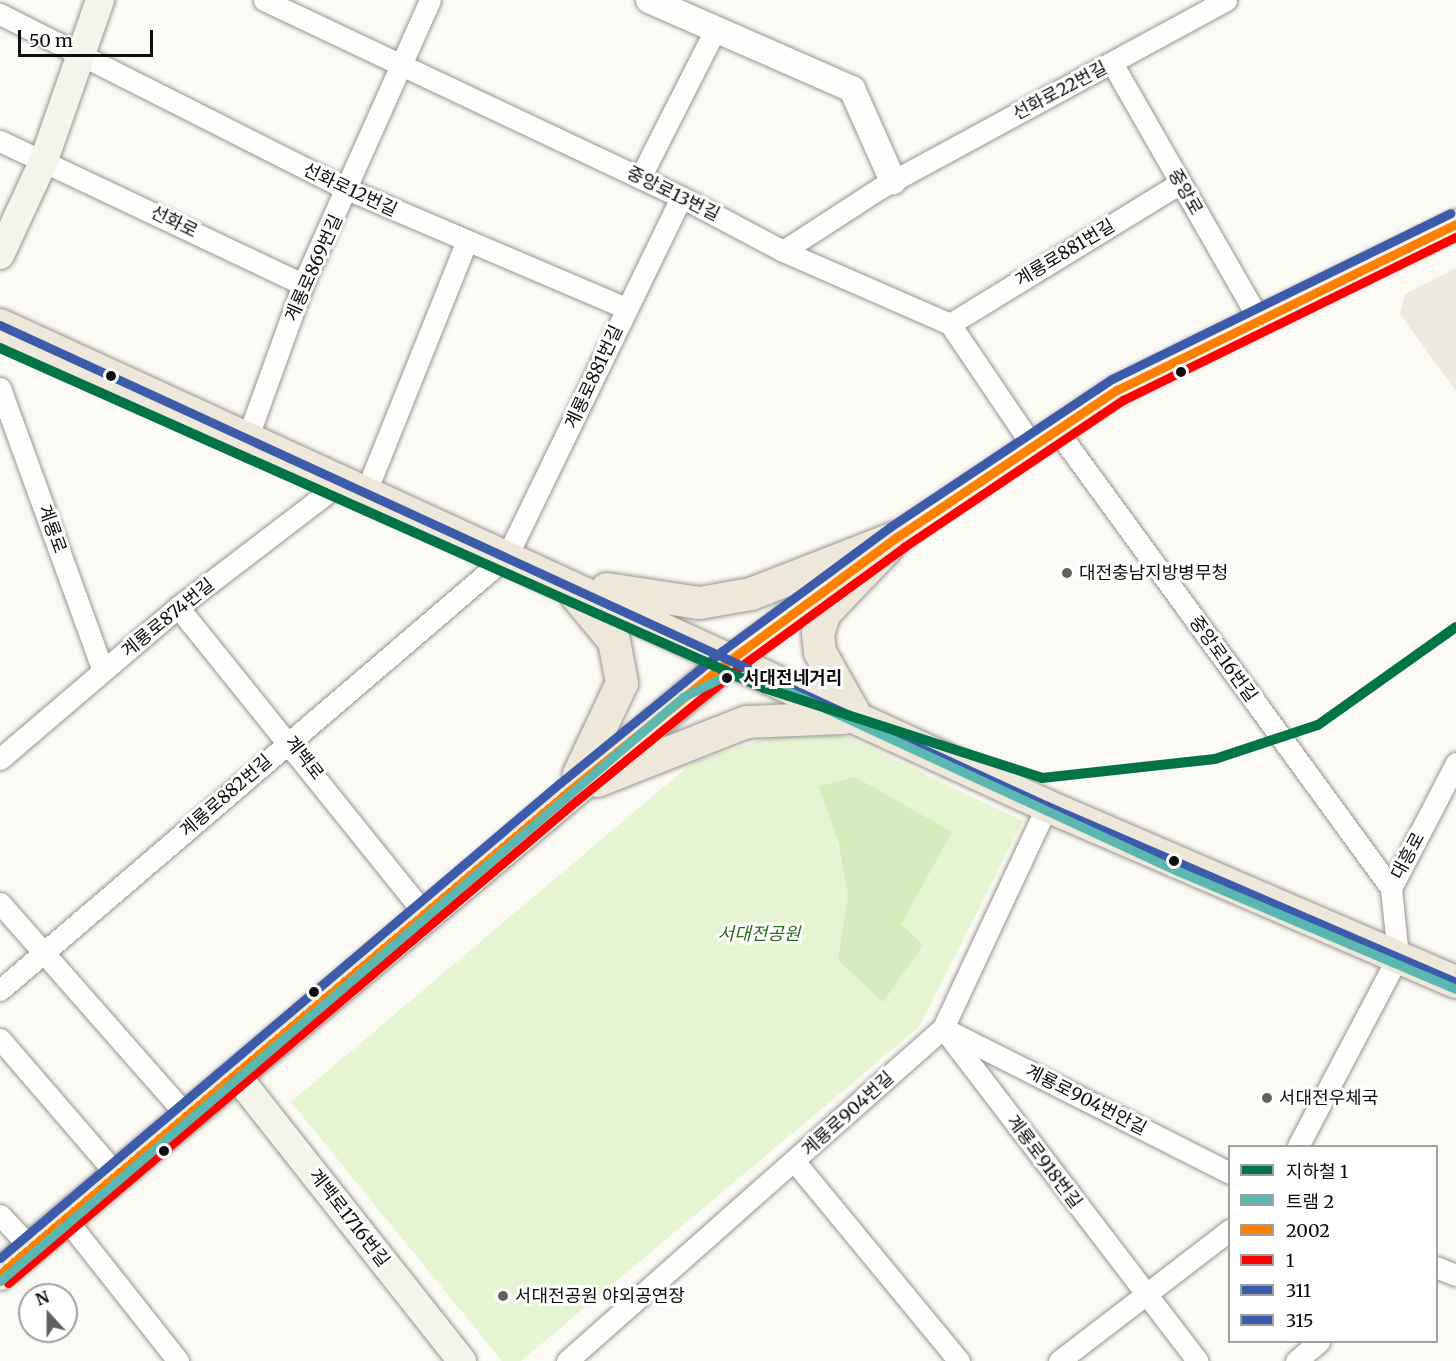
<!DOCTYPE html>
<meta charset="utf-8">
<style>
body{margin:0}
#map{position:relative;width:1456px;height:1361px;overflow:hidden;background:#fcfaf4;font-family:Merriweather,"Noto Sans KR",serif}
div>[style]{position:absolute}
.green>*{inset:0;background:#e5f4d1}
.forest>*{inset:0;background:#d4ecbe}
.plaza>*{inset:0;background:#ede9de}
.roads{filter:drop-shadow(0 0 2px #959492) drop-shadow(0 0 2px #959492)}
.minor>*{height:21px;margin:-10.5px;padding:0 10.5px;transform-origin:10.5px;border-radius:10.5px;background:#fffefd}
.tertiary>*{height:26px;margin:-13px;padding:0 13px;transform-origin:13px;border-radius:13px;background:#fffefd}
.secondary>*{height:28px;margin:-14px;padding:0 14px;transform-origin:14px;border-radius:14px;background:#f5f4ea}
.primary>*{height:32px;margin:-16px;padding:0 16px;transform-origin:16px;border-radius:16px;background:#ede8d9}
.bus-1>*{height:9px;margin:-4.5px;padding:0 4.5px;transform-origin:4.5px;border-radius:4.5px;background:#ff7f00}
.bus-2>*{height:9px;margin:-4.5px;padding:0 4.5px;transform-origin:4.5px;border-radius:4.5px;background:#f00}
.bus-3>*{height:9px;margin:-4.5px;padding:0 4.5px;transform-origin:4.5px;border-radius:4.5px;background:#3d5bab}
.bus-4>*{height:9px;margin:-4.5px;padding:0 4.5px;transform-origin:4.5px;border-radius:4.5px;background:#3d5bab}
.tram-1>*{height:9px;margin:-4.5px;padding:0 4.5px;transform-origin:4.5px;border-radius:4.5px;background:#5bb7b0}
.metro-1>*{height:10px;margin:-5px;padding:0 5px;transform-origin:5px;border-radius:5px;background:#007448}
.dots>*{width:16px;height:16px;translate:-50% -50%;box-sizing:border-box;border:3px solid #fff;border-radius:50%}
span{translate:-50% -50%;white-space:nowrap;text-align:center;line-height:1.15;-webkit-text-stroke:6px #fff;paint-order:stroke}
.street-label{font-size:18px;color:#0e0e0e}
.poi-label{font-size:18px;color:#0e0e0e}
.left{translate:0 -50%;text-align:left}
.stop-label{font-size:18px;color:#0e0e0e;font-weight:700}
.park-label{font-size:18px;color:#286e17;font-style:italic}
.legend{position:absolute;left:1228px;top:1145px;width:210px;height:198px;box-sizing:border-box;background:#fff;border:2px solid #9f9f9f;margin:0;padding:8px 10px;list-style:none;font-size:18px;color:#0e0e0e}
.legend li{display:flex;align-items:center;gap:12px;height:30px}
.legend b{width:30px;border:2px solid #9f9f9f}
.north{position:absolute;left:18px;top:1283px;width:60px;height:60px;box-sizing:border-box;background:#fff;border:2px solid #9f9f9f;border-radius:50%;rotate:339deg;font-size:16px;font-weight:700;line-height:24px;text-align:center;color:#0e0e0e}
.north::after{content:'';display:block;margin:auto;width:21px;height:27px;background:#61615e;clip-path:polygon(50% 0,100% 100%,50% 72%,0 100%)}
.scale{position:absolute;left:18px;top:30px;width:135px;height:27px;box-sizing:border-box;border:3px solid #0e0e0e;border-top:0;padding-left:8px;font-size:18px;line-height:21px;white-space:nowrap;color:#0e0e0e;-webkit-text-stroke:4px #fff;paint-order:stroke}
</style>
<div id="map">
<div class="green">
<i style="clip-path:polygon(782px 733px,846px 736px,1023px 821px,919px 1027px,521px 1361px,502px 1361px,291px 1102px,692px 763px)"></i>
</div>
<div class="forest">
<i style="clip-path:polygon(855px 777px,952px 832px,901px 924px,923px 945px,883px 1002px,838px 960px,848px 896px,839px 844px,819px 786px)"></i>
</div>
<div class="plaza">
<i style="clip-path:polygon(1456px 268px,1456px 391px,1400px 314px,1405px 294px)"></i>
</div>
<div class="roads">
<div class="minor">
<i style="left:264px;top:0;width:461px;rotate:25.3deg"></i>
<i style="left:681px;top:197px;width:115px;rotate:27.9deg"></i>
<i style="left:783px;top:251px;width:182px;rotate:23.6deg"></i>
<i style="left:950px;top:324px;width:146px;rotate:55.9deg"></i>
<i style="left:0;top:14px;width:391px;rotate:26.8deg"></i>
<i style="left:349px;top:190px;width:301px;rotate:23.1deg"></i>
<i style="left:1112px;top:63px;width:296px;rotate:60.2deg"></i>
<i style="left:0;top:141px;width:335px;rotate:25.3deg"></i>
<i style="left:640px;top:178px;width:166px;rotate:-63.1deg"></i>
<i style="left:783px;top:251px;width:116px;rotate:-33deg"></i>
<i style="left:880px;top:188px;width:394px;rotate:-28.5deg"></i>
<i style="left:950px;top:324px;width:270px;rotate:-31.5deg"></i>
<i style="left:0;top:388px;width:301px;rotate:70deg"></i>
<i style="left:1056px;top:429px;width:568px;rotate:53.88deg"></i>
<i style="left:247px;top:439px;width:165px;rotate:-70.1deg"></i>
<i style="left:303px;top:284px;width:311px;rotate:-65.9deg"></i>
<i style="left:365px;top:494px;width:271px;rotate:-68.1deg"></i>
<i style="left:178px;top:607px;width:393px;rotate:51.2deg"></i>
<i style="left:0;top:759px;width:234px;rotate:-40.5deg"></i>
<i style="left:178px;top:607px;width:204px;rotate:-37.4deg"></i>
<i style="left:0;top:903px;width:283px;rotate:48.7deg"></i>
<i style="left:0;top:990px;width:667px;rotate:-40.56deg"></i>
<i style="left:507px;top:556px;width:399px;rotate:-64.1deg"></i>
<i style="left:943px;top:1028px;width:419px;rotate:52.6deg"></i>
<i style="left:949px;top:1031px;width:315px;rotate:26.8deg"></i>
<i style="left:0;top:1039px;width:179px;rotate:49.3deg"></i>
<i style="left:1298px;top:1146px;width:215px;rotate:-62.2deg"></i>
<i style="left:1398px;top:956px;width:68px;rotate:-95.9deg"></i>
<i style="left:1391px;top:888px;width:141px;rotate:-62.5deg"></i>
<i style="left:795px;top:1162px;width:258px;rotate:50.5deg"></i>
<i style="left:0;top:1215px;width:45px;rotate:46.8deg"></i>
<i style="left:66px;top:1219px;width:181px;rotate:51.7deg"></i>
<i style="left:1436px;top:1267px;width:22px;rotate:22deg"></i>
<i style="left:567px;top:1361px;width:502px;rotate:-41.53deg"></i>
<i style="left:943px;top:1028px;width:245px;rotate:-64.9deg"></i>
<i style="left:1059px;top:1361px;width:215px;rotate:-37.5deg"></i>
<i style="left:1296px;top:1361px;width:30px;rotate:-40deg"></i>
</div>
<div class="tertiary">
<i style="left:649px;top:0;width:222px;rotate:23.7deg"></i>
<i style="left:852px;top:89px;width:101px;rotate:66deg"></i>
</div>
<div class="secondary">
<i style="left:0;top:255px;width:105px;rotate:-65.1deg"></i>
<i style="left:44px;top:160px;width:170px;rotate:-70.7deg"></i>
<i style="left:730px;top:660px;width:207px;rotate:-36.4deg"></i>
<i style="left:897px;top:537px;width:265px;rotate:-33.8deg"></i>
<i style="left:1117px;top:390px;width:377px;rotate:-26.1deg"></i>
<i style="left:236px;top:1075px;width:365px;rotate:51.7deg"></i>
</div>
<div class="primary">
<i style="left:0;top:325px;width:1152px;rotate:24.67deg"></i>
<i style="left:1047px;top:806px;width:445px;rotate:23.3deg"></i>
<i style="left:607px;top:589px;width:94px;rotate:8.6deg"></i>
<i style="left:700px;top:603px;width:52px;rotate:-10deg"></i>
<i style="left:751px;top:594px;width:157px;rotate:-21.3deg"></i>
<i style="left:575px;top:594px;width:61px;rotate:50.3deg"></i>
<i style="left:614px;top:641px;width:43px;rotate:79.2deg"></i>
<i style="left:622px;top:683px;width:101px;rotate:115.3deg"></i>
<i style="left:857px;top:718px;width:76px;rotate:-119.3deg"></i>
<i style="left:820px;top:652px;width:18px;rotate:-96deg"></i>
<i style="left:818px;top:634px;width:22px;rotate:-72deg"></i>
<i style="left:825px;top:613px;width:91px;rotate:-46.3deg"></i>
<i style="left:597px;top:781px;width:161px;rotate:-21.5deg"></i>
<i style="left:747px;top:722px;width:97px;rotate:-2.4deg"></i>
<i style="left:0;top:1274px;width:954px;rotate:-40.07deg"></i>
</div>
</div>
<div class="bus-1">
<i style="left:0;top:1274px;width:745px;rotate:-40.32deg"></i>
<i style="left:568px;top:792px;width:209px;rotate:-39.2deg"></i>
<i style="left:730px;top:660px;width:207px;rotate:-36.4deg"></i>
<i style="left:897px;top:537px;width:265px;rotate:-33.8deg"></i>
<i style="left:1117px;top:390px;width:377px;rotate:-26.1deg"></i>
</div>
<div class="bus-2">
<i style="left:8px;top:1283px;width:745px;rotate:-40.32deg"></i>
<i style="left:576px;top:801px;width:208px;rotate:-39.3deg"></i>
<i style="left:737px;top:669px;width:207px;rotate:-36.1deg"></i>
<i style="left:904px;top:547px;width:264px;rotate:-33.9deg"></i>
<i style="left:1123px;top:400px;width:371px;rotate:-26.1deg"></i>
</div>
<div class="bus-3">
<i style="left:0;top:1258px;width:734px;rotate:-40.31deg"></i>
<i style="left:560px;top:783px;width:209px;rotate:-39.2deg"></i>
<i style="left:722px;top:651px;width:209px;rotate:-36.4deg"></i>
<i style="left:890px;top:527px;width:267px;rotate:-33.7deg"></i>
<i style="left:1112px;top:379px;width:377px;rotate:-26.1deg"></i>
</div>
<div class="bus-4">
<i style="left:0;top:325px;width:1152px;rotate:24.67deg"></i>
<i style="left:1047px;top:806px;width:445px;rotate:23.3deg"></i>
</div>
<div class="tram-1">
<i style="left:0;top:1281px;width:899px;rotate:-40.53deg"></i>
<i style="left:683px;top:697px;width:42px;rotate:-26.6deg"></i>
<i style="left:721px;top:678px;width:27px;rotate:-4deg"></i>
<i style="left:748px;top:676px;width:28px;rotate:18deg"></i>
<i style="left:775px;top:685px;width:444px;rotate:24.8deg"></i>
<i style="left:1178px;top:871px;width:302px;rotate:23deg"></i>
</div>
<div class="metro-1">
<i style="left:0;top:348px;width:836px;rotate:23.99deg"></i>
<i style="left:764px;top:688px;width:292px;rotate:17.9deg"></i>
<i style="left:1042px;top:778px;width:174px;rotate:-6.3deg"></i>
<i style="left:1215px;top:759px;width:108px;rotate:-18.3deg"></i>
<i style="left:1318px;top:725px;width:169px;rotate:-35.4deg"></i>
</div>
<div class="dots">
<i style="left:1181px;top:372px;background:#0e0e0e"></i>
<i style="left:111px;top:376px;background:#0e0e0e"></i>
<i style="left:1067px;top:573px;background:#61615e"></i>
<i style="left:727px;top:678px;background:#0e0e0e"></i>
<i style="left:1174px;top:861px;background:#0e0e0e"></i>
<i style="left:314px;top:992px;background:#0e0e0e"></i>
<i style="left:1267px;top:1098px;background:#61615e"></i>
<i style="left:164px;top:1151px;background:#0e0e0e"></i>
<i style="left:503px;top:1296px;background:#61615e"></i>
</div>
<div class="street-label">
<span style="left:1060px;top:91px;rotate:-28deg">선화로22번길</span>
<span style="left:350px;top:190px;rotate:25deg">선화로12번길</span>
<span style="left:1185px;top:192px;rotate:60deg">중앙로</span>
<span style="left:673px;top:194px;rotate:26deg">중앙로13번길</span>
<span style="left:174px;top:222px;rotate:26deg">선화로</span>
<span style="left:1065px;top:253px;rotate:-31deg">계룡로881번길</span>
<span style="left:314px;top:268px;rotate:-66deg">계룡로869번길</span>
<span style="left:594px;top:377px;rotate:-65deg">계룡로881번길</span>
<span style="left:52px;top:529px;rotate:70deg">계룡로</span>
<span style="left:168px;top:618px;rotate:-39deg">계룡로874번길</span>
<span style="left:1223px;top:659px;rotate:54deg">중앙로16번길</span>
<span style="left:304px;top:758px;rotate:52deg">계백로</span>
<span style="left:226px;top:796px;rotate:-41deg">계룡로882번길</span>
<span style="left:1408px;top:856px;rotate:-62deg">대흥로</span>
<span style="left:1086px;top:1100px;rotate:27deg">계룡로904번안길</span>
<span style="left:848px;top:1114px;rotate:-42deg">계룡로904번길</span>
<span style="left:1044px;top:1162px;rotate:53deg">계룡로918번길</span>
<span style="left:349px;top:1218px;rotate:52deg">계백로1716번길</span>
</div>
<div class="poi-label">
<span class="left" style="left:1079px;top:573px">대전충남지방병무청</span>
<span class="left" style="left:1279px;top:1098px">서대전우체국</span>
<span class="left" style="left:515px;top:1296px">서대전공원 야외공연장</span>
</div>
<div class="stop-label">
<span class="left" style="left:743px;top:678px">서대전네거리</span>
</div>
<div class="park-label">
<span style="left:759px;top:934px">서대전공원</span>
</div>
<ul class="legend">
<li><b style="height:8px;background:#007448"></b>지하철 1</li>
<li><b style="height:8px;background:#5bb7b0"></b>트램 2</li>
<li><b style="height:8px;background:#ff7f00"></b>2002</li>
<li><b style="height:8px;background:#f00"></b>1</li>
<li><b style="height:8px;background:#3d5bab"></b>311</li>
<li><b style="height:8px;background:#3d5bab"></b>315</li>
</ul>
<div class="north">N</div>
<div class="scale">50 m</div>
</div>
